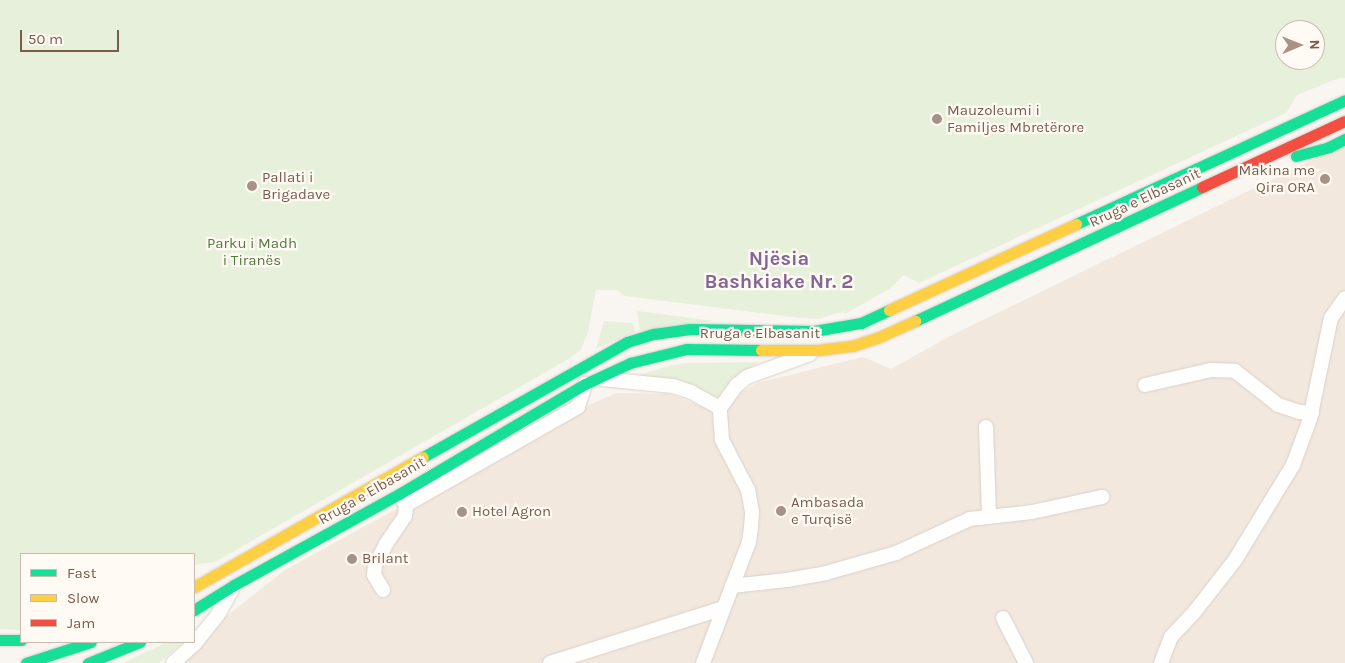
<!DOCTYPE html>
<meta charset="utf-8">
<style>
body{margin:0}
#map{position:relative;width:1345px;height:663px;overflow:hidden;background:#f9f5f0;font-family:Karla,sans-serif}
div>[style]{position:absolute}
.residential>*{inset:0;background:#f2e8de}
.green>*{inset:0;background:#e7f0db}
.roads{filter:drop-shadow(0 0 1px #d7d1cb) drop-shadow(0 0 1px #d7d1cb)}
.street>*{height:14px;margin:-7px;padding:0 7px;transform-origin:7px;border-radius:7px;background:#fefefd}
.fast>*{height:11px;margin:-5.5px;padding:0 5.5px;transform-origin:5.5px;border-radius:5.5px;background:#16e098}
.slow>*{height:11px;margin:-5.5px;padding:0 5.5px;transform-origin:5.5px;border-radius:5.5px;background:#ffcf43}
.jam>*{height:11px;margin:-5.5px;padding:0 5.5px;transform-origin:5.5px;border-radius:5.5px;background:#f24e42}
.dots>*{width:14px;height:14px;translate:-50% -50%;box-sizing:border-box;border:2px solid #fffaf3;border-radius:50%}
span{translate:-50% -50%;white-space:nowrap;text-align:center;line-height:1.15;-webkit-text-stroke:4.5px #fffaf3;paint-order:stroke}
.poi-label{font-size:15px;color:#7a5c4d}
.left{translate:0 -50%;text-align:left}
.right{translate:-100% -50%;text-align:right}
.street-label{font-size:15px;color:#7a5c4d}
.park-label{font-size:15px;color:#537a41}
.district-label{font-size:20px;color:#846695;font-weight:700}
.legend{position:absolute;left:20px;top:553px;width:175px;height:90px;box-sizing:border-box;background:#fffaf3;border:1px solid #cabbb1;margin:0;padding:6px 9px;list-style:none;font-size:15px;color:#7a5c4d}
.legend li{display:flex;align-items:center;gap:10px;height:25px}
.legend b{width:25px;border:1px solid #cabbb1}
.north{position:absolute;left:1275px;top:20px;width:50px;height:50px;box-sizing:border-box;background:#fffaf3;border:1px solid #cabbb1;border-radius:50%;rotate:89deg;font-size:14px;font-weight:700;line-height:20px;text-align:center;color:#7a5c4d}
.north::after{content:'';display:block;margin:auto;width:18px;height:22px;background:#a69286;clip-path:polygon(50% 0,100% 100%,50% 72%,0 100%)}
.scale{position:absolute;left:20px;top:30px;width:99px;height:22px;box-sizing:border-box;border:2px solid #7a5c4d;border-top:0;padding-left:6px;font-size:15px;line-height:18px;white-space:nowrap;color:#7a5c4d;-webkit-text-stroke:4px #fffaf3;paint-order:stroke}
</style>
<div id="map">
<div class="residential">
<i style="clip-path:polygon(1345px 144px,1345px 663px,167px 663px,285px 570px,391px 512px,487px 465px,587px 406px,616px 393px,670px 394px,711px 410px,757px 383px,863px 357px,891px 369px,952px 335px)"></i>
</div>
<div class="green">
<i style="clip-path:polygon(evenodd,0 0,1345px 0,1345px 78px,1339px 78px,1297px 95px,1286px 113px,919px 283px,904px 275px,889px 289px,845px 314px,844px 311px,819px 319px,801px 318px,625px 296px,617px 290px,596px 290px,588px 332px,581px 349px,570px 358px,215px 562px,194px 565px,194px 554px,21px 554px,21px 630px,0 629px,0 0,1285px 30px,1315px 30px,1315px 60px,1285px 60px,1285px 30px)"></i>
<i style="clip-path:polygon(637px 311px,714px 321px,640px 331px)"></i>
<i style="clip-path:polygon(604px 321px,633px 323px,635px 332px,596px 349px)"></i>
<i style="clip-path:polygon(759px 362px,736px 376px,718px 398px,697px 388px,667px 378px,636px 376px,669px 366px,687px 363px)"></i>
<i style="clip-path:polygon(167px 642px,183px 642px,159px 663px,124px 663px)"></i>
</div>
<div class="roads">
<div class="street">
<i style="left:602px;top:379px;width:71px;rotate:5.6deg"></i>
<i style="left:673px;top:386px;width:19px;rotate:18deg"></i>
<i style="left:691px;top:392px;width:33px;rotate:29deg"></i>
<i style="left:1145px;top:385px;width:68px;rotate:-12.8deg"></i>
<i style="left:1211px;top:370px;width:24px;rotate:2deg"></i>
<i style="left:1235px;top:371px;width:55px;rotate:38.3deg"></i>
<i style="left:1278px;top:405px;width:23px;rotate:18deg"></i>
<i style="left:1300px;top:412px;width:12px;rotate:5deg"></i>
<i style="left:986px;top:427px;width:88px;rotate:88deg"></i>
<i style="left:406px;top:505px;width:198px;rotate:-29.7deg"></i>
<i style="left:578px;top:407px;width:24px;rotate:-73deg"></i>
<i style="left:732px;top:586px;width:55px;rotate:-6.2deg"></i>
<i style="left:787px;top:580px;width:40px;rotate:-10deg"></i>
<i style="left:826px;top:573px;width:73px;rotate:-15.9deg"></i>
<i style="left:896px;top:553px;width:81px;rotate:-24.7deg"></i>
<i style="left:970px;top:519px;width:62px;rotate:-6.4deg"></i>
<i style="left:1032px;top:512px;width:72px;rotate:-12.1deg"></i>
<i style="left:383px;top:590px;width:17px;rotate:-121deg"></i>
<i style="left:374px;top:575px;width:10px;rotate:-84deg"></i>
<i style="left:375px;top:565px;width:24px;rotate:-62deg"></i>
<i style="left:386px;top:544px;width:34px;rotate:-56deg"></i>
<i style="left:405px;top:516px;width:11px;rotate:-85deg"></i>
<i style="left:406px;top:505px;width:9px;rotate:-122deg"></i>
<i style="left:1003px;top:618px;width:51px;rotate:62.9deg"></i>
<i style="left:173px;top:663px;width:30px;rotate:-42deg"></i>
<i style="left:195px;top:643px;width:35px;rotate:-51deg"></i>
<i style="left:217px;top:616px;width:30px;rotate:-60deg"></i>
<i style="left:550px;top:663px;width:182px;rotate:-17.6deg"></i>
<i style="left:703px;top:663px;width:129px;rotate:-69.2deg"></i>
<i style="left:749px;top:542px;width:14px;rotate:-82deg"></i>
<i style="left:751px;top:528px;width:16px;rotate:-86deg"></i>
<i style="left:752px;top:512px;width:22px;rotate:-100deg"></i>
<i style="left:748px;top:490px;width:56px;rotate:-117.5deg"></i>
<i style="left:722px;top:440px;width:32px;rotate:-94deg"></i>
<i style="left:720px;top:408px;width:29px;rotate:-54deg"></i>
<i style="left:737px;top:385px;width:13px;rotate:-39deg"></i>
<i style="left:747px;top:377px;width:67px;rotate:-20.1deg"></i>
<i style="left:1161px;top:663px;width:28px;rotate:-69deg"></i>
<i style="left:1171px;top:637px;width:37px;rotate:-47deg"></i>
<i style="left:1196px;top:610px;width:63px;rotate:-52deg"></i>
<i style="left:1235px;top:560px;width:111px;rotate:-58.6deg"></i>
<i style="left:1293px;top:465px;width:49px;rotate:-69.7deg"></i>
<i style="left:1310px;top:419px;width:103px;rotate:-78.3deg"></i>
<i style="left:1331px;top:318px;width:24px;rotate:-55deg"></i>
</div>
<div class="fast">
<i style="left:1296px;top:156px;width:34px;rotate:-15deg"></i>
<i style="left:1329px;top:147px;width:18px;rotate:-27deg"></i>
<i style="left:1076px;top:224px;width:296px;rotate:-24.7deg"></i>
<i style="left:915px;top:321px;width:317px;rotate:-25deg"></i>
<i style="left:423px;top:457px;width:234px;rotate:-29.4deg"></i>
<i style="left:627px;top:342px;width:28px;rotate:-17deg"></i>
<i style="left:654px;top:334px;width:36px;rotate:-8deg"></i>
<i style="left:690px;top:329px;width:124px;rotate:0.9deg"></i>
<i style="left:814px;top:331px;width:48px;rotate:-9.7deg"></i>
<i style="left:861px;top:323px;width:31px;rotate:-25deg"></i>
<i style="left:194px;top:610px;width:47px;rotate:-32deg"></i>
<i style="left:234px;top:585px;width:188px;rotate:-28.9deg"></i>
<i style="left:399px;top:494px;width:216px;rotate:-30.6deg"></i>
<i style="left:585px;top:384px;width:50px;rotate:-25deg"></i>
<i style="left:630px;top:363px;width:58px;rotate:-14deg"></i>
<i style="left:686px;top:349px;width:75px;rotate:0.8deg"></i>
<i style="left:0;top:640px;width:21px"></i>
<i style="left:26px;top:663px;width:68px;rotate:-17.9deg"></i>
<i style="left:88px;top:663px;width:56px;rotate:-22deg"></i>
</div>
<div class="slow">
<i style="left:889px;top:310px;width:206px;rotate:-24.7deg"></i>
<i style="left:761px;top:350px;width:57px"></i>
<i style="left:818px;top:350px;width:34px;rotate:-7deg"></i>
<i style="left:852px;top:346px;width:26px;rotate:-18deg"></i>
<i style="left:877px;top:338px;width:42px;rotate:-24.1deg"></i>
<i style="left:194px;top:587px;width:263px;rotate:-29.6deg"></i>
</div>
<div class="jam">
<i style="left:1202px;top:187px;width:157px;rotate:-24.8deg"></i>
</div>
</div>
<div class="dots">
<i style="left:937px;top:119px;background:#a69286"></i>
<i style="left:1325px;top:179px;background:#a69286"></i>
<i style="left:252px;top:186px;background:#a69286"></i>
<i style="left:781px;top:511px;background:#a69286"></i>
<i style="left:462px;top:512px;background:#a69286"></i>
<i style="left:352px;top:559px;background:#a69286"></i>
</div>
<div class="poi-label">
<span class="left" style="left:947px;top:119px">Mauzoleumi i<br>Familjes Mbretërore</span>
<span class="right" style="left:1315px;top:179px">Makina me<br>Qira ORA</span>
<span class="left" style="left:262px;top:186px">Pallati i<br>Brigadave</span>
<span class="left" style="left:791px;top:511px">Ambasada<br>e Turqisë</span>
<span class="left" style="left:472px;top:512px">Hotel Agron</span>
<span class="left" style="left:362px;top:559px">Brilant</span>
</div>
<div class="street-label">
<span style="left:1145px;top:198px;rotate:-25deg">Rruga e Elbasanit</span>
<span style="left:760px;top:334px">Rruga e Elbasanit</span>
<span style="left:372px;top:491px;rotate:-30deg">Rruga e Elbasanit</span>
</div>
<div class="park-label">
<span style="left:252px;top:252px">Parku i Madh<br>i Tiranës</span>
</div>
<div class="district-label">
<span style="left:779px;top:270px">Njësia<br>Bashkiake Nr. 2</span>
</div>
<ul class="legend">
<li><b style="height:6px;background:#16e098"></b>Fast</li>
<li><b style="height:6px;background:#ffcf43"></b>Slow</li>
<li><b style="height:6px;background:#f24e42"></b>Jam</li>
</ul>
<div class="north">N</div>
<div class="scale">50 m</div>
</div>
